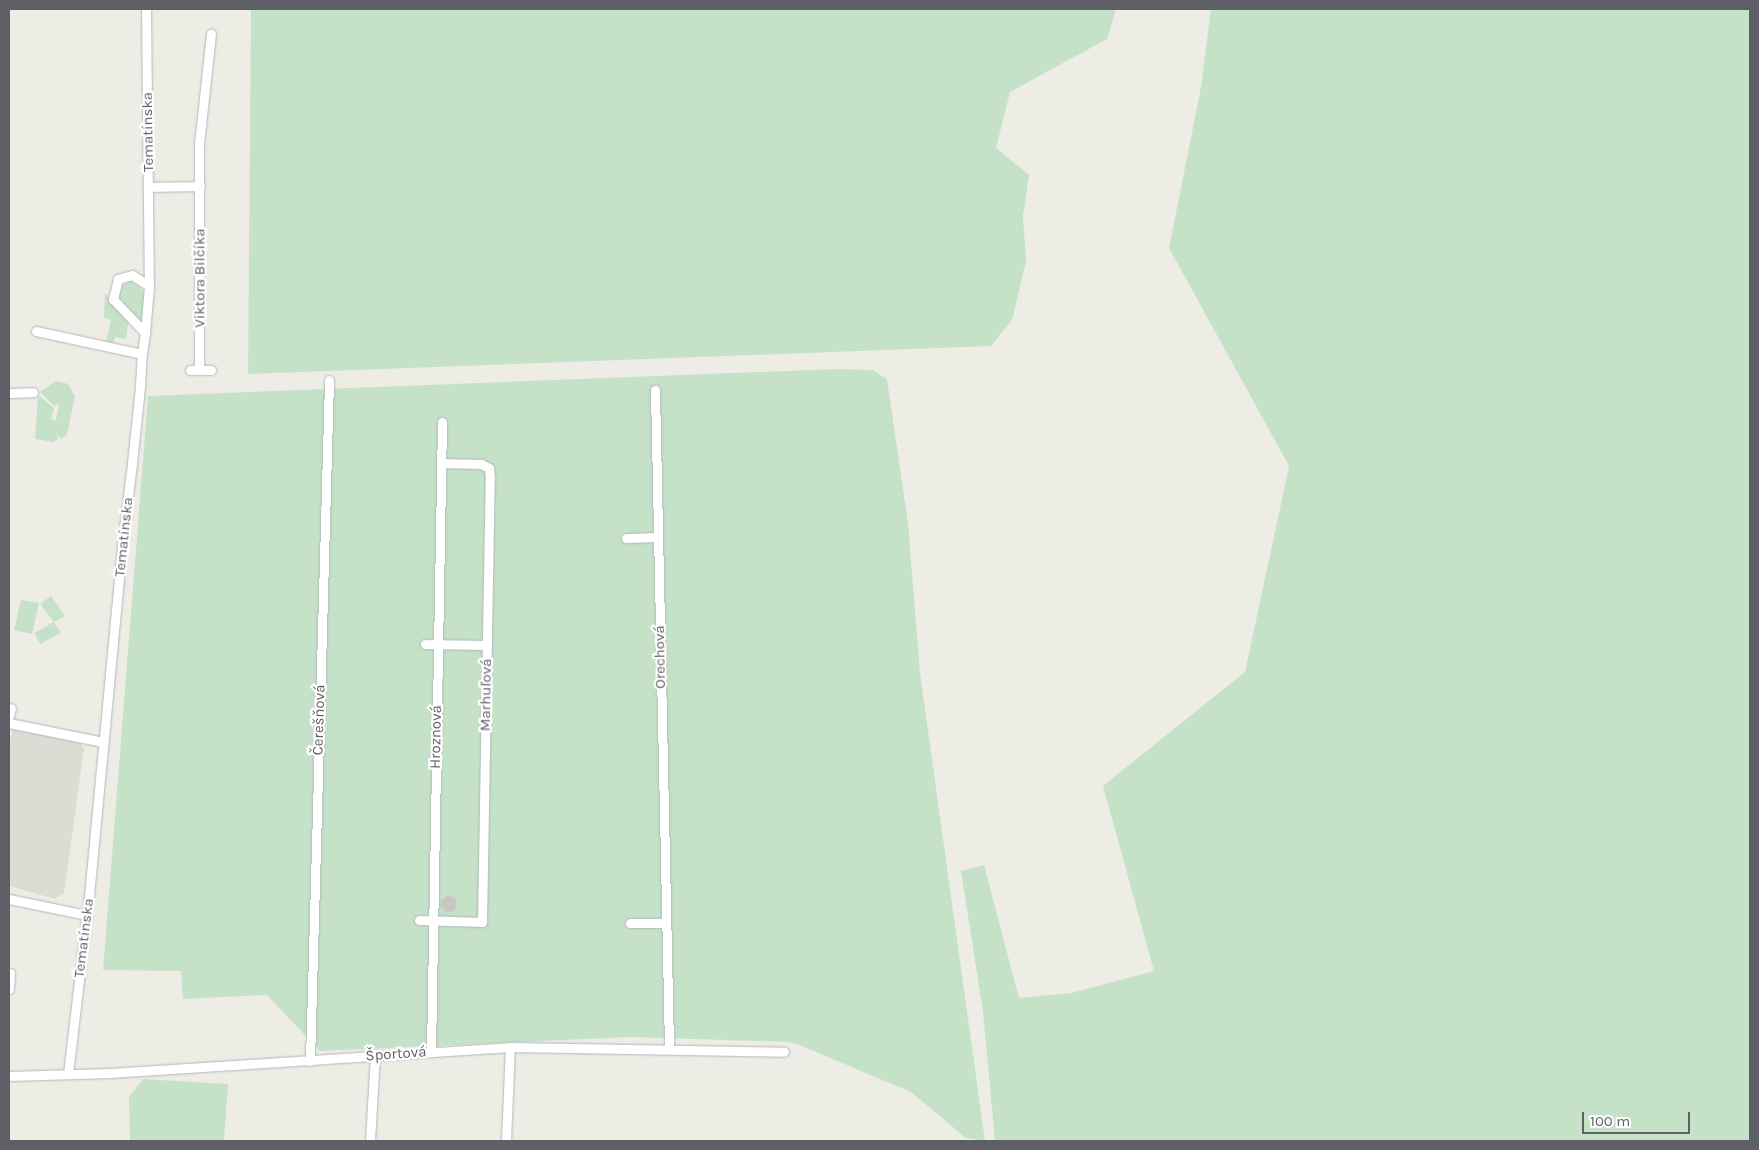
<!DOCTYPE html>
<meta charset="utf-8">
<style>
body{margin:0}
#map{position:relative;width:1759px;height:1150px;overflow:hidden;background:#eeede5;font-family:Karla,sans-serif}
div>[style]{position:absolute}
.education>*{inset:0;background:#dddcd4}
.green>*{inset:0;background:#c5e2c9}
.building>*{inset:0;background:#c9c7c2}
.round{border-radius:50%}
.roads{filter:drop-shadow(0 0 1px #b5b6bb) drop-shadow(0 0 1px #b5b6bb)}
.minor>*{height:9px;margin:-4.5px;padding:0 4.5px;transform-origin:4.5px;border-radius:4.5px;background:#fff}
span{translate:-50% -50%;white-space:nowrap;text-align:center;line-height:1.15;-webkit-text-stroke:4.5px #fff;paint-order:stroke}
.street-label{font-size:15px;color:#5d5f64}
.frame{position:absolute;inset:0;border:10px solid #5d5f64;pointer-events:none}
.scale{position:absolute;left:1582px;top:1112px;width:108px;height:22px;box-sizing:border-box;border:2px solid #5d5f64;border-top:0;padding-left:6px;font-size:15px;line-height:18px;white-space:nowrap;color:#5d5f64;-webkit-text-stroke:4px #fff;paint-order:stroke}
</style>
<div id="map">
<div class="education">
<i style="clip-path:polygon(14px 728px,78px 740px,84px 749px,64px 893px,55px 899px,9px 886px,9px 742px)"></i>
</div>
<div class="green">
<i style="clip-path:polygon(251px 9px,1116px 9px,1107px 39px,1010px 92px,996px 148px,1029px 175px,1023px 216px,1026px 261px,1012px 320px,991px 346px,248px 374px)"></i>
<i style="clip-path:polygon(1211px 9px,1750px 9px,1750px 1141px,995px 1141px,983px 1012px,961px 871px,984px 865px,1019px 998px,1071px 993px,1154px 971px,1103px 786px,1245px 672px,1289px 466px,1169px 248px,1201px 87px)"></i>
<i style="clip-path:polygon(131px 280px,144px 292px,143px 319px,139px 322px,117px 300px,117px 288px)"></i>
<i style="clip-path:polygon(105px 293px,128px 323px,126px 339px,115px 337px,113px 345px,106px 343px,111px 320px,104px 318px)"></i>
<i style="clip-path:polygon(836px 369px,872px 370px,887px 379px,908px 523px,920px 673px,985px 1141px,966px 1138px,911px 1092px,792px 1042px,631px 1037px,320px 1051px,267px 995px,183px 999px,181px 971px,103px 970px,148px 396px)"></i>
<i style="clip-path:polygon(56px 381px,68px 384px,75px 396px,67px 435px,60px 439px,56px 431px,58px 439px,53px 442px,35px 439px,38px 395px,54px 408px,51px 419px,56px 420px,59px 403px,54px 406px,40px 392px)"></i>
<i style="clip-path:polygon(51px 596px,65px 616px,54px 622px,61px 633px,40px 644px,34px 633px,54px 622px,40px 604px)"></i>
<i style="clip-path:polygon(21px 600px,39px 603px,32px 634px,14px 630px)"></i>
<i style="clip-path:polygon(143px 1079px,228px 1084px,224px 1141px,130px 1141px,129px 1097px)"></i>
</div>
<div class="building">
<i class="round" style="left:441px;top:896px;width:16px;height:16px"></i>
</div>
<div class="roads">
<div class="minor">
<i style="left:146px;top:9px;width:277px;rotate:89.4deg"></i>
<i style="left:149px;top:187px;width:51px;rotate:-1.1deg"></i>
<i style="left:36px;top:331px;width:108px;rotate:12.2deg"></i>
<i style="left:190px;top:370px;width:21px"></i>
<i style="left:199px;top:370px;width:226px;rotate:-90deg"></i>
<i style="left:199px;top:144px;width:111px;rotate:-83.8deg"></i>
<i style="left:655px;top:390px;width:659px;rotate:88.78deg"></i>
<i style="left:9px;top:393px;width:24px;rotate:-2deg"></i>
<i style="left:626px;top:538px;width:32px;rotate:-2deg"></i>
<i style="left:425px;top:644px;width:62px;rotate:0.9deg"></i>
<i style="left:9px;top:716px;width:8px;rotate:-76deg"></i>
<i style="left:9px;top:723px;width:96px;rotate:11.4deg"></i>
<i style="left:9px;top:899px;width:80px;rotate:11.6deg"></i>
<i style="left:419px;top:920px;width:63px;rotate:1.8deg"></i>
<i style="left:482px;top:922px;width:444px;rotate:-89deg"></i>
<i style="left:490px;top:478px;width:10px;rotate:-96deg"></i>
<i style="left:489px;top:468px;width:9px;rotate:-153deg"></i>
<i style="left:481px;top:464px;width:40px;rotate:-178.6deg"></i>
<i style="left:630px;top:923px;width:36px"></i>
<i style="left:9px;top:989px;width:16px;rotate:-86deg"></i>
<i style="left:431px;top:1052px;width:630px;rotate:-89deg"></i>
<i style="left:310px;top:1061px;width:681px;rotate:-88.4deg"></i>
<i style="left:68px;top:1074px;width:179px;rotate:-83.3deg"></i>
<i style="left:89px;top:896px;width:353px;rotate:-84.6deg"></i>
<i style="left:122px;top:545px;width:83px;rotate:-83deg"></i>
<i style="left:132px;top:463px;width:76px;rotate:-84deg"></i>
<i style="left:140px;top:387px;width:33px;rotate:-87deg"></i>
<i style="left:142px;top:354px;width:21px;rotate:-82deg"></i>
<i style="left:145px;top:333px;width:47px;rotate:-85.1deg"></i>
<i style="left:149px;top:286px;width:20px;rotate:-147deg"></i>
<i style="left:132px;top:275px;width:15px;rotate:164deg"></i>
<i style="left:118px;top:279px;width:21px;rotate:104deg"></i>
<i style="left:113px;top:299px;width:47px;rotate:46.7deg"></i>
<i style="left:9px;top:1076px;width:101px;rotate:-1.7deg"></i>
<i style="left:110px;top:1073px;width:401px;rotate:-3.7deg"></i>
<i style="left:510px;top:1047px;width:274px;rotate:1deg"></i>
<i style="left:370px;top:1141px;width:86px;rotate:-86.7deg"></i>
<i style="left:506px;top:1141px;width:94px;rotate:-87.6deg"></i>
</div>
</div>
<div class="street-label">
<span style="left:148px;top:132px;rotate:-91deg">Tematínska</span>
<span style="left:200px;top:278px;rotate:-90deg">Viktora Bilčíka</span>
<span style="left:124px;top:537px;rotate:-84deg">Tematínska</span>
<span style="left:660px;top:657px;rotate:-91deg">Orechová</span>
<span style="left:486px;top:695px;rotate:-89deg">Marhuľová</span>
<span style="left:319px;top:720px;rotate:-88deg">Čerešňová</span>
<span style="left:436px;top:737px;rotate:-89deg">Hroznová</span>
<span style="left:84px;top:938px;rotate:-83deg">Tematínska</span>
<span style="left:396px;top:1054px;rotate:-4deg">Športová</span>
</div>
<div class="frame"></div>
<div class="scale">100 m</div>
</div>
